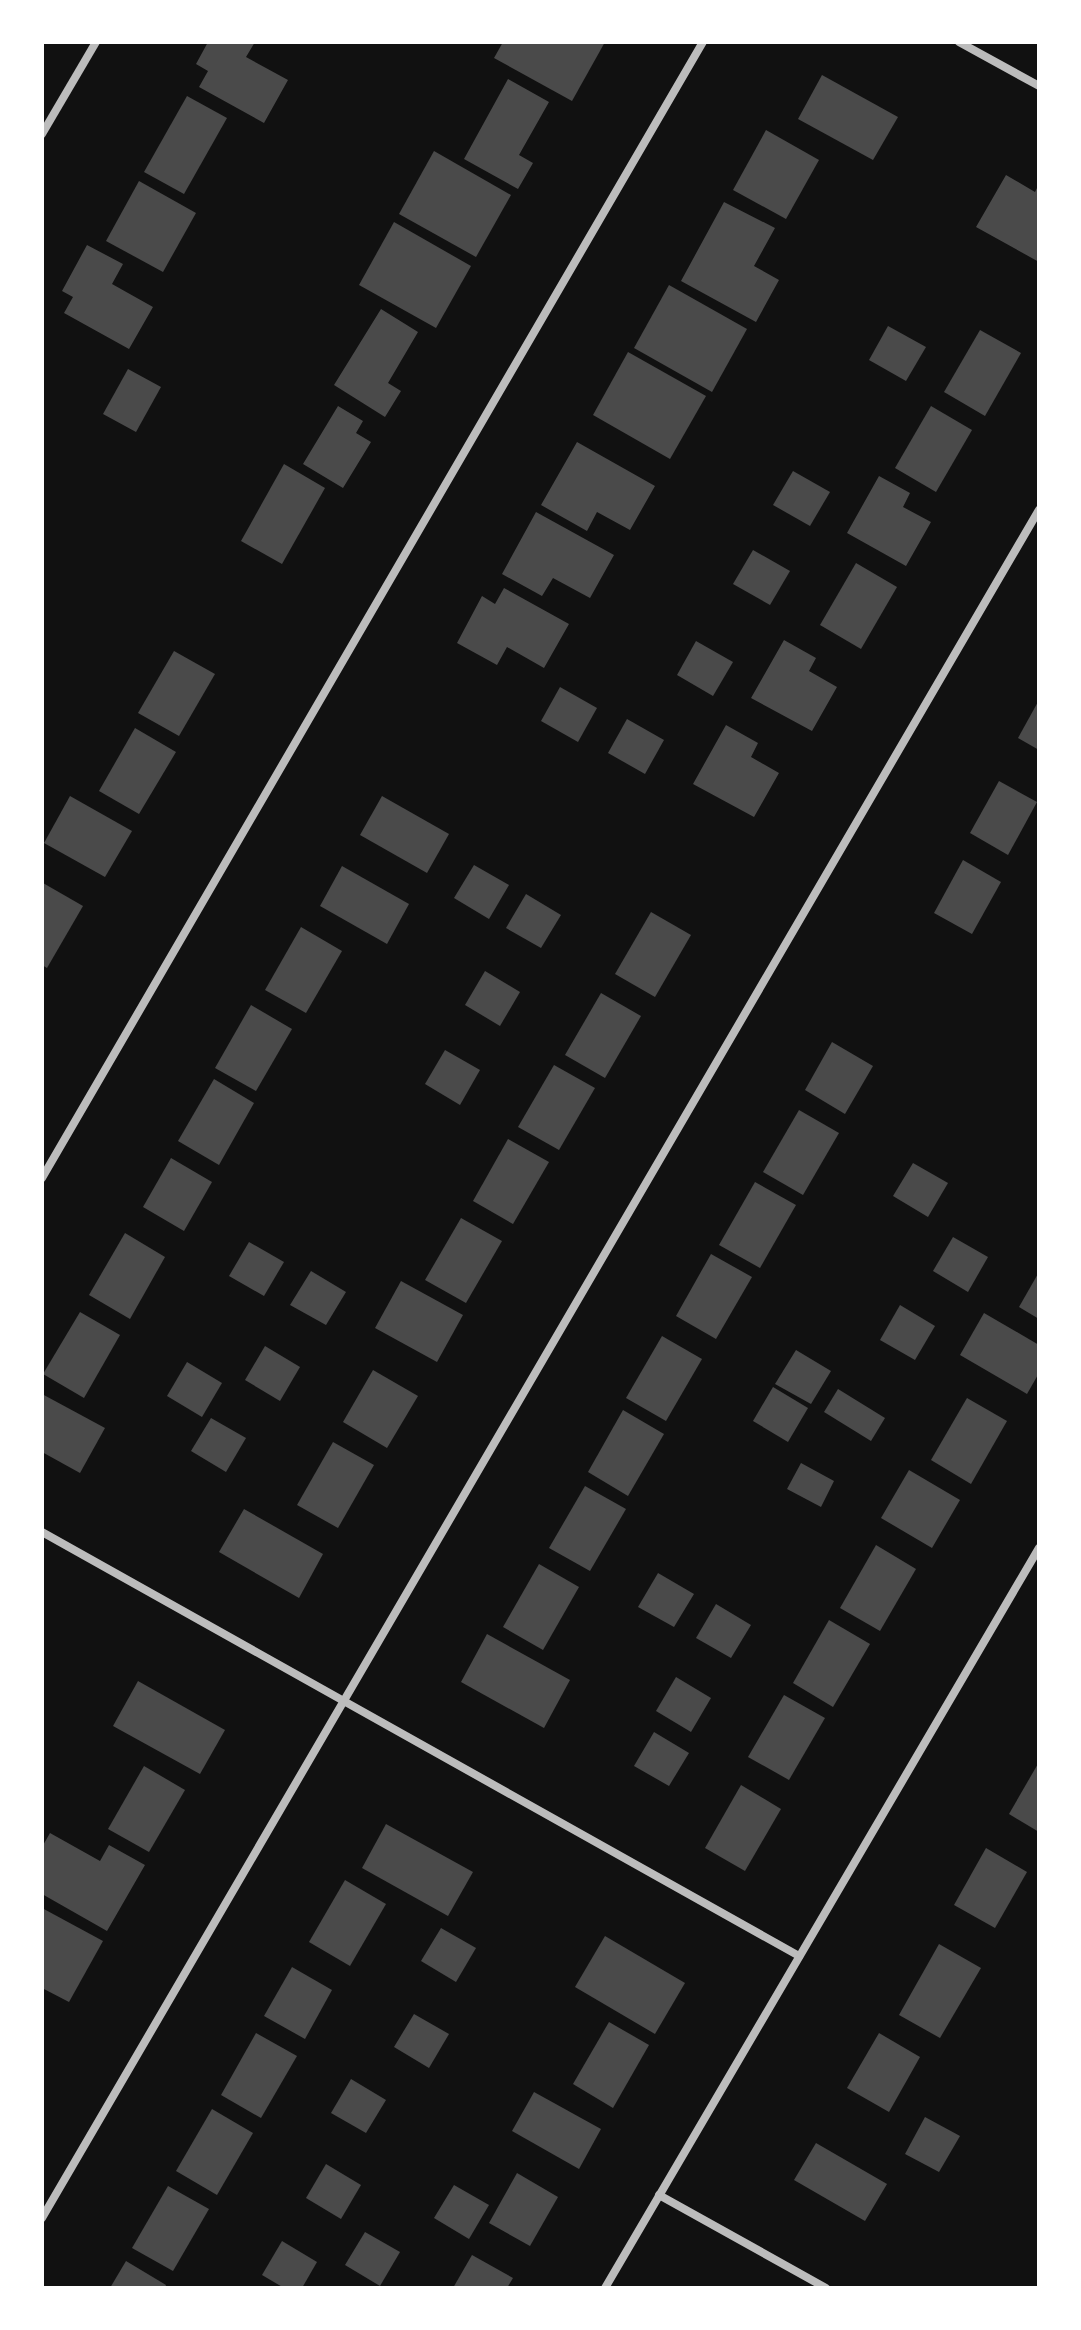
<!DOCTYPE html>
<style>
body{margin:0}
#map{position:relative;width:1081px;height:2330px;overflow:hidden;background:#111;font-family:"Fira Sans",sans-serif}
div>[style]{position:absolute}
.building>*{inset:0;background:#4a4a4a}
.minor>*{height:8px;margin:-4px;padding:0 4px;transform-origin:4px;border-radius:4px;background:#bcbcbc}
span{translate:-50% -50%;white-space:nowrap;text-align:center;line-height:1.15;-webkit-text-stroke:8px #fff;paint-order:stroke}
.frame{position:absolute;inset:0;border:44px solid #fff;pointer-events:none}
</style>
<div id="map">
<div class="building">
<i style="clip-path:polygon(208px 42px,255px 42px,246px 57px,288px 80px,264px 123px,199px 87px,208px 71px,196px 64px)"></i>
<i style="clip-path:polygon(503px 42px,605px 42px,572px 101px,494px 58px)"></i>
<i style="clip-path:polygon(822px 75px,898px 117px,873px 160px,798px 119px)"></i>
<i style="clip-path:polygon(508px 79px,549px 102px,519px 155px,533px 163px,518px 189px,464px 159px)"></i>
<i style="clip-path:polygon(187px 96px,227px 118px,184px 194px,144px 172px)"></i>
<i style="clip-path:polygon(766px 130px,819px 160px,786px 219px,733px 190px)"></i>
<i style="clip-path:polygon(434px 151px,511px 195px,476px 257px,399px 214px)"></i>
<i style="clip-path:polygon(1006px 175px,1035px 192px,1039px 184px,1039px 262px,976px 227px)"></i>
<i style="clip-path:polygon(139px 181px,196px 213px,163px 272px,106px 241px)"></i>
<i style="clip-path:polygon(724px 202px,775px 228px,754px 266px,779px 280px,756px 322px,681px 281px)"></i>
<i style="clip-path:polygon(394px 222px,471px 266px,436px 328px,359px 285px)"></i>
<i style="clip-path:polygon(87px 245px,123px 264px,112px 284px,153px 307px,129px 349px,64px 313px,73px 297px,62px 291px)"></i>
<i style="clip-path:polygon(669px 285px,747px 329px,712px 392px,634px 348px)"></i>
<i style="clip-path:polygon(381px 309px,418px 332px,388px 383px,401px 391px,385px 417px,334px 385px)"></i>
<i style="clip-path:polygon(888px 326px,926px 347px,906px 381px,869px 360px)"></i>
<i style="clip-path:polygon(980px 330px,1021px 353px,985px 416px,944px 392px)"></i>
<i style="clip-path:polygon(628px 352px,706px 396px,670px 459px,593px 415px)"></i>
<i style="clip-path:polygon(128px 369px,161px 387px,136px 432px,103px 414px)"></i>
<i style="clip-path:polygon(338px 406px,363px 421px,356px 433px,371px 442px,343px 488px,303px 464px)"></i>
<i style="clip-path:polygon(931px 406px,972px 430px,936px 492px,895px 468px)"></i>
<i style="clip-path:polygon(577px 442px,655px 486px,630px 530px,597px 512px,587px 531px,541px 505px)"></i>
<i style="clip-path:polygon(284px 464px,325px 488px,282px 564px,241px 541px)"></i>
<i style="clip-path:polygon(793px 471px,830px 492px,810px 526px,773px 505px)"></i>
<i style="clip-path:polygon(879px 476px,910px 493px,903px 507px,931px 522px,906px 566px,847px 533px)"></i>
<i style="clip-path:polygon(536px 512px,614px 555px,590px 598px,553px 578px,542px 596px,502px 574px)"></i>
<i style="clip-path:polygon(753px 550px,790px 571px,770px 605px,733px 584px)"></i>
<i style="clip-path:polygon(856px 563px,897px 587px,861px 649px,820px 625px)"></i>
<i style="clip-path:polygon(504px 588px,569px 624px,544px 668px,507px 647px,497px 665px,457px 643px,482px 596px,495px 604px)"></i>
<i style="clip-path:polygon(784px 640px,816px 658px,809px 671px,837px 687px,812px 731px,751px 698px)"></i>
<i style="clip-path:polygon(696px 641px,733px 662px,713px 696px,677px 675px)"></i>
<i style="clip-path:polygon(174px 651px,215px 674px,179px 736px,138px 713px)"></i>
<i style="clip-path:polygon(560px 687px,597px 708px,578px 742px,541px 721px)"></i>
<i style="clip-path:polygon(1039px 700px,1039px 750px,1018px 738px)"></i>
<i style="clip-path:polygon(627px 719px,664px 740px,645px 774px,608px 753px)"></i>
<i style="clip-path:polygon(726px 725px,758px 743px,751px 757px,779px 773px,754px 817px,693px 784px)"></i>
<i style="clip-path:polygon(135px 728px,176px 752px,139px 814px,99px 791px)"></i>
<i style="clip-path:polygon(999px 781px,1037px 802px,1008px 855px,970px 833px)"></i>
<i style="clip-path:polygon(70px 796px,132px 831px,105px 877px,44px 843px)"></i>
<i style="clip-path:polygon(382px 796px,449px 834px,427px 873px,360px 835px)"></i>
<i style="clip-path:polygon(963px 860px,1001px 882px,972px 934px,934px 913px)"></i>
<i style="clip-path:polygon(474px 865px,509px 885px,489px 919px,454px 898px)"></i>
<i style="clip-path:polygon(342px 866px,409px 904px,387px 944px,320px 906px)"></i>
<i style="clip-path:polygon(43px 883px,83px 906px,47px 968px,42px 965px)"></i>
<i style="clip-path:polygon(526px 894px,561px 915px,541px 948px,506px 928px)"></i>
<i style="clip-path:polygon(651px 912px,691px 935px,655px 997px,615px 974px)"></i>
<i style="clip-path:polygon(301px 927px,342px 951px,306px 1013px,265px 990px)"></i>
<i style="clip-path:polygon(485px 971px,520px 992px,500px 1026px,465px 1005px)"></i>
<i style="clip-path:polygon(601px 993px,641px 1016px,605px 1078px,565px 1055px)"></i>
<i style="clip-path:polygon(251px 1005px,292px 1029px,256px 1091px,215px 1068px)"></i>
<i style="clip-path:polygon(832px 1042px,873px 1066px,845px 1114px,805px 1090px)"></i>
<i style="clip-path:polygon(445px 1050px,480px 1070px,460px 1105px,425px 1084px)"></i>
<i style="clip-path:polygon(554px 1065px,595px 1088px,559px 1150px,518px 1127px)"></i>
<i style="clip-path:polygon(214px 1079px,254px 1103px,219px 1165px,178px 1141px)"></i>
<i style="clip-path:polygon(799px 1110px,839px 1133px,803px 1195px,763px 1172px)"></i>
<i style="clip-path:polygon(508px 1139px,549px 1162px,513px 1224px,473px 1201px)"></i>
<i style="clip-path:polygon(171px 1158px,212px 1182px,184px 1231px,143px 1207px)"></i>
<i style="clip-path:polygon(913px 1163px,948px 1183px,928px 1217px,893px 1196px)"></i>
<i style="clip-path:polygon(755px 1182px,796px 1205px,760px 1268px,719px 1245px)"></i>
<i style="clip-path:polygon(461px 1218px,502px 1241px,466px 1303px,425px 1280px)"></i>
<i style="clip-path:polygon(125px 1233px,165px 1257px,130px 1319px,89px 1295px)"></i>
<i style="clip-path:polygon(953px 1237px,988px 1257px,968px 1292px,933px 1271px)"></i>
<i style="clip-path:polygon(249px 1242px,284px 1262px,264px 1296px,229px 1276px)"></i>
<i style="clip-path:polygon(711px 1254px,752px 1277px,716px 1339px,676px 1316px)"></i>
<i style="clip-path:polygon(311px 1271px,346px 1292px,326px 1325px,290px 1305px)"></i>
<i style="clip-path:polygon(1039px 1272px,1039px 1319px,1019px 1307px)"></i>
<i style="clip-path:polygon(401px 1281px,463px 1315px,437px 1362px,375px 1328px)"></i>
<i style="clip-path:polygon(900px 1305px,935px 1326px,915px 1360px,880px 1340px)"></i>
<i style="clip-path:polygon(80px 1312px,120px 1335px,84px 1398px,43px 1374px)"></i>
<i style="clip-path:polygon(984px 1313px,1039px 1345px,1039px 1373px,1027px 1394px,960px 1355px)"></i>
<i style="clip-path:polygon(662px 1336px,702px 1359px,666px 1421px,626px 1398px)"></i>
<i style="clip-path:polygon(265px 1346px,300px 1367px,280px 1401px,245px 1380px)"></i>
<i style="clip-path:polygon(796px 1350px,831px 1371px,811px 1404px,775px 1384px)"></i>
<i style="clip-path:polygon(187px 1362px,222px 1383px,202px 1417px,167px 1396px)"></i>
<i style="clip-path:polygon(373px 1370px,418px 1396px,387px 1448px,343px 1422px)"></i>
<i style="clip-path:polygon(773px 1387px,808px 1408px,788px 1442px,753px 1421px)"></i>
<i style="clip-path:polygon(838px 1389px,885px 1418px,871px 1441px,824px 1412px)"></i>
<i style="clip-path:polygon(42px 1394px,105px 1428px,80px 1473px,42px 1452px)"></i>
<i style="clip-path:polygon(967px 1398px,1007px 1421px,971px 1484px,931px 1460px)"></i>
<i style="clip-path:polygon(623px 1410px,664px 1434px,628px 1496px,588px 1472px)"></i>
<i style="clip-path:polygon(211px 1418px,246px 1438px,226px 1472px,191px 1451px)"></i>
<i style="clip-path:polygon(333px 1442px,374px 1465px,338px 1528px,297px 1505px)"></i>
<i style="clip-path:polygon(801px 1463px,834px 1481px,821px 1507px,787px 1489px)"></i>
<i style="clip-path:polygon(909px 1470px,960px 1500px,932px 1548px,881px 1518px)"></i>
<i style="clip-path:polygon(585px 1486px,626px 1509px,590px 1571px,549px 1548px)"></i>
<i style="clip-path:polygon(244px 1509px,323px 1554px,299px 1598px,219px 1552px)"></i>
<i style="clip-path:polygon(876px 1545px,916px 1569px,880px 1631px,840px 1608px)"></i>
<i style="clip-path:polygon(539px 1564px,579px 1587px,543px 1650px,503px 1627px)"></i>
<i style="clip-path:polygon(658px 1573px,694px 1594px,674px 1627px,638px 1607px)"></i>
<i style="clip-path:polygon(716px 1604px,751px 1625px,731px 1658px,696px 1638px)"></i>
<i style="clip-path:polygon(829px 1620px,870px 1644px,833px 1707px,793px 1683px)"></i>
<i style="clip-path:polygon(487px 1634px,570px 1680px,544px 1728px,461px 1682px)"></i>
<i style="clip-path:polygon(676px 1677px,711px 1698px,691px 1732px,656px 1711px)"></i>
<i style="clip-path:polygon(138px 1681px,225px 1730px,200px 1774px,113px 1726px)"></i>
<i style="clip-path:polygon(784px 1695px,825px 1718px,789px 1780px,748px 1757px)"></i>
<i style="clip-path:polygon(654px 1732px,689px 1753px,669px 1786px,634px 1766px)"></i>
<i style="clip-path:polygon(1039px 1762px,1039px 1832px,1009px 1814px)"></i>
<i style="clip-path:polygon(144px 1766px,185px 1790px,149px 1852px,108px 1829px)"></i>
<i style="clip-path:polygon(741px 1785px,781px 1809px,745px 1871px,705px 1848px)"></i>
<i style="clip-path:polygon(386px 1824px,473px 1872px,448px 1916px,362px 1868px)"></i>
<i style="clip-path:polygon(50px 1833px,100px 1861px,109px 1845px,145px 1865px,107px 1931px,42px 1894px,42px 1847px)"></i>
<i style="clip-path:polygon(986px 1848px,1027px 1872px,995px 1928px,954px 1905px)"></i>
<i style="clip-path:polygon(345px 1880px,386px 1904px,350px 1966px,309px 1942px)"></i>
<i style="clip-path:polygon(42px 1908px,103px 1941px,69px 2002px,42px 1988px)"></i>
<i style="clip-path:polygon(441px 1928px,476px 1948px,456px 1982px,421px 1961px)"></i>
<i style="clip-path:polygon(605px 1936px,685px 1983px,655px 2034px,575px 1987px)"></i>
<i style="clip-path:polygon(939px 1944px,981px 1968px,940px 2038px,899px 2015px)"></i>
<i style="clip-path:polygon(292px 1967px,332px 1990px,305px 2039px,264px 2016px)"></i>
<i style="clip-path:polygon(414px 2014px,449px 2034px,429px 2068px,394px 2047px)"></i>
<i style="clip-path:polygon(609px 2022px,649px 2045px,613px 2108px,573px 2084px)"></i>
<i style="clip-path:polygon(256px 2033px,297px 2056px,261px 2118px,221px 2095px)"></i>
<i style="clip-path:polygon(879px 2033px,920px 2057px,889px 2112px,847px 2088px)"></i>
<i style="clip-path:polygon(351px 2079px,386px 2100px,366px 2133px,331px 2113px)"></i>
<i style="clip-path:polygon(534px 2092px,601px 2129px,579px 2169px,512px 2131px)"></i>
<i style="clip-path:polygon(212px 2109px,253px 2133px,217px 2195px,176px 2171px)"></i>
<i style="clip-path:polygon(925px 2117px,960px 2136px,939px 2172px,905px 2154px)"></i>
<i style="clip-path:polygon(816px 2143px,887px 2184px,865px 2221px,794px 2180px)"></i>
<i style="clip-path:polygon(326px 2164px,361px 2185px,341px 2219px,306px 2198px)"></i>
<i style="clip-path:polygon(517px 2173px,558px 2197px,530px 2246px,489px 2223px)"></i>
<i style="clip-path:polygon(454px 2185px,489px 2205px,469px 2239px,434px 2218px)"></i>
<i style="clip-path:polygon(168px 2186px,209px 2209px,173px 2271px,132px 2248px)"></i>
<i style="clip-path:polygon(365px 2232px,400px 2252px,380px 2286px,345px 2265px)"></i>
<i style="clip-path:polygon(282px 2241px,317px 2262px,302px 2288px,284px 2288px,262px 2275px)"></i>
<i style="clip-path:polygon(472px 2255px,513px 2278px,507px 2288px,453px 2288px)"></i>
<i style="clip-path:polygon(126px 2261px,166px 2285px,165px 2288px,110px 2288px)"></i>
</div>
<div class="minor">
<i style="left:959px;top:42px;width:91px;rotate:28.8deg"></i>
<i style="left:42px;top:134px;width:107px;rotate:-59.6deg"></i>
<i style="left:42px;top:1178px;width:1314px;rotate:-59.81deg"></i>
<i style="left:42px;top:1532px;width:868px;rotate:29.25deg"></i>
<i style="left:659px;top:2195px;width:191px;rotate:29.1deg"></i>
<i style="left:42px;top:2218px;width:1978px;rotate:-59.73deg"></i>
<i style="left:605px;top:2288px;width:858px;rotate:-59.61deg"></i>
</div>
<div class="frame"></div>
</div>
